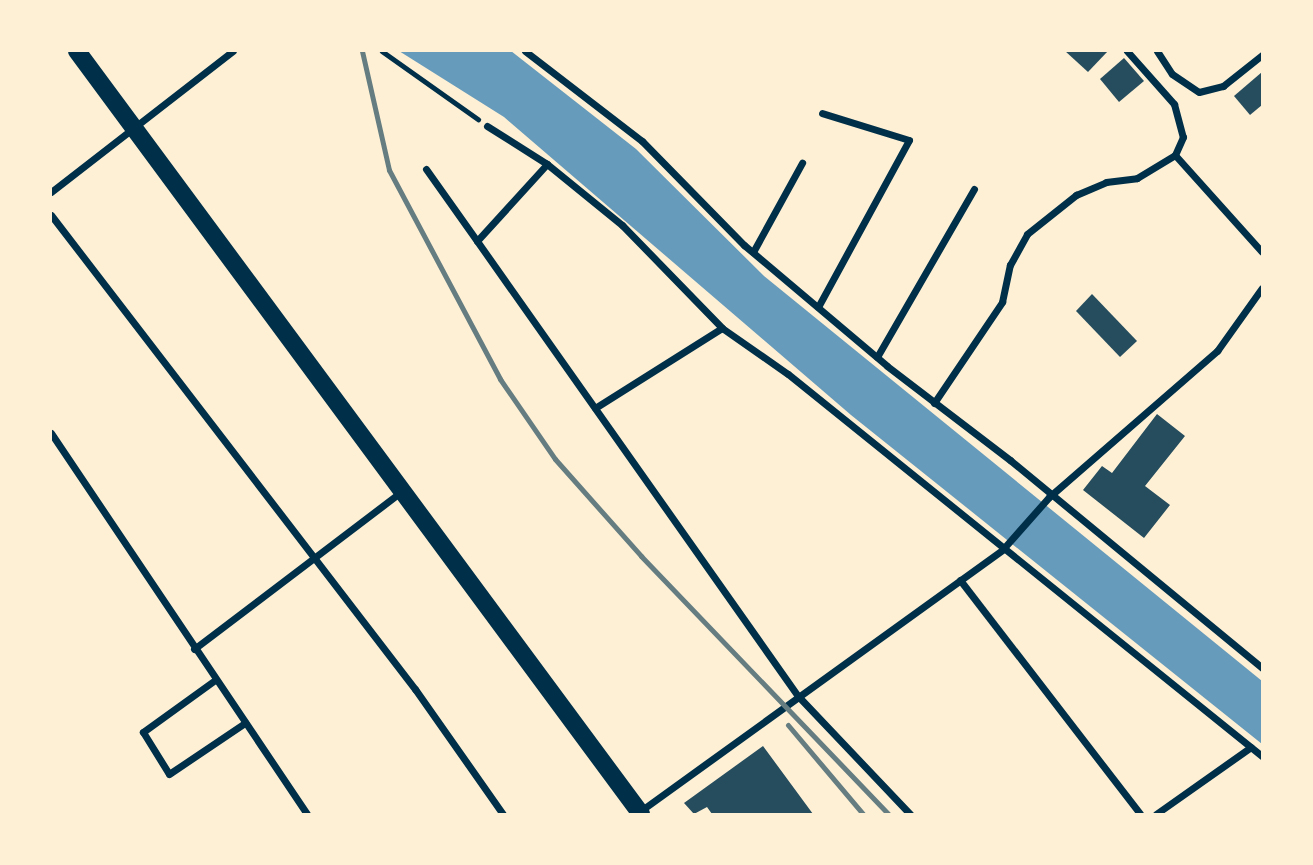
<!DOCTYPE html>
<style>
body{margin:0}
#map{position:relative;width:1313px;height:865px;overflow:hidden;background:#fdf0d5;font-family:Merriweather,serif}
div>[style]{position:absolute}
.water>*{inset:0;background:#669bbc}
.building>*{inset:0;background:#264d5e}
.path>*{height:4.5px;margin:-2.25px;padding:0 2.25px;transform-origin:2.25px;border-radius:2.25px;background:#003049}
.minor>*{height:7px;margin:-3.5px;padding:0 3.5px;transform-origin:3.5px;border-radius:3.5px;background:#003049}
.trunk>*{height:18px;margin:-9px;padding:0 9px;transform-origin:9px;border-radius:9px;background:#003049}
.rail>*{height:5px;margin:-2.5px;padding:0 2.5px;transform-origin:2.5px;border-radius:2.5px;background:#657d81}
span{translate:-50% -50%;white-space:nowrap;text-align:center;line-height:1.15;-webkit-text-stroke:7px #fdf0d5;paint-order:stroke}
.frame{position:absolute;inset:0;border:52px solid #fdf0d5;pointer-events:none}
</style>
<div id="map">
<div class="water">
<i style="clip-path:polygon(399px 51px,511px 51px,636px 149px,764px 276px,1262px 681px,1262px 744px,851px 415px,504px 117px)"></i>
</div>
<div class="building">
<i style="clip-path:polygon(1065px 51px,1108px 51px,1088px 72px)"></i>
<i style="clip-path:polygon(1124px 58px,1144px 81px,1119px 102px,1100px 79px)"></i>
<i style="clip-path:polygon(1262px 72px,1262px 105px,1250px 115px,1234px 96px)"></i>
<i style="clip-path:polygon(1092px 294px,1137px 341px,1120px 357px,1076px 311px)"></i>
<i style="clip-path:polygon(1157px 414px,1185px 436px,1145px 486px,1170px 505px,1144px 538px,1083px 490px,1102px 466px,1112px 473px)"></i>
<i style="clip-path:polygon(763px 746px,813px 814px,712px 814px,707px 807px,694px 814px,684px 803px)"></i>
</div>
<div class="path">
<i style="left:382px;top:51px;width:118px;rotate:35.3deg"></i>
</div>
<div class="minor">
<i style="left:525px;top:51px;width:148px;rotate:37.6deg"></i>
<i style="left:642px;top:141px;width:146px;rotate:45.6deg"></i>
<i style="left:744px;top:245px;width:187px;rotate:40.2deg"></i>
<i style="left:887px;top:366px;width:155px;rotate:37.4deg"></i>
<i style="left:1010px;top:460px;width:327px;rotate:39.5deg"></i>
<i style="left:1127px;top:51px;width:71px;rotate:48.4deg"></i>
<i style="left:1174px;top:104px;width:34px;rotate:75deg"></i>
<i style="left:1183px;top:137px;width:20px;rotate:114deg"></i>
<i style="left:1175px;top:155px;width:130px;rotate:48.1deg"></i>
<i style="left:1157px;top:51px;width:27px;rotate:57deg"></i>
<i style="left:1172px;top:74px;width:32px;rotate:34deg"></i>
<i style="left:1199px;top:92px;width:25px;rotate:-14deg"></i>
<i style="left:1223px;top:86px;width:50px;rotate:-38.5deg"></i>
<i style="left:487px;top:126px;width:71px;rotate:32.3deg"></i>
<i style="left:547px;top:164px;width:97px;rotate:39.1deg"></i>
<i style="left:622px;top:225px;width:144px;rotate:45.8deg"></i>
<i style="left:722px;top:328px;width:80px;rotate:34.9deg"></i>
<i style="left:788px;top:374px;width:609px;rotate:38.87deg"></i>
<i style="left:547px;top:164px;width:104px;rotate:132.3deg"></i>
<i style="left:477px;top:241px;width:557px;rotate:54.8deg"></i>
<i style="left:798px;top:696px;width:163px;rotate:46.5deg"></i>
<i style="left:426px;top:169px;width:88px;rotate:54.7deg"></i>
<i style="left:51px;top:192px;width:230px;rotate:-37.8deg"></i>
<i style="left:51px;top:215px;width:598px;rotate:52.48deg"></i>
<i style="left:415px;top:689px;width:153px;rotate:54.9deg"></i>
<i style="left:753px;top:252px;width:102px;rotate:-61.2deg"></i>
<i style="left:818px;top:307px;width:190px;rotate:-61.4deg"></i>
<i style="left:909px;top:140px;width:91px;rotate:-162.8deg"></i>
<i style="left:877px;top:357px;width:194px;rotate:-60deg"></i>
<i style="left:934px;top:403px;width:122px;rotate:-56deg"></i>
<i style="left:1002px;top:302px;width:38px;rotate:-78deg"></i>
<i style="left:1010px;top:265px;width:35px;rotate:-61deg"></i>
<i style="left:1027px;top:234px;width:63px;rotate:-38.5deg"></i>
<i style="left:1076px;top:195px;width:33px;rotate:-23deg"></i>
<i style="left:1106px;top:182px;width:31px;rotate:-7deg"></i>
<i style="left:1137px;top:178px;width:44px;rotate:-31.2deg"></i>
<i style="left:595px;top:408px;width:150px;rotate:-32.2deg"></i>
<i style="left:51px;top:433px;width:459px;rotate:56.1deg"></i>
<i style="left:960px;top:580px;width:295px;rotate:52.4deg"></i>
<i style="left:194px;top:649px;width:260px;rotate:-37.2deg"></i>
<i style="left:215px;top:680px;width:89px;rotate:144.2deg"></i>
<i style="left:143px;top:732px;width:49px;rotate:58.2deg"></i>
<i style="left:169px;top:774px;width:92px;rotate:-33.9deg"></i>
<i style="left:639px;top:812px;width:449px;rotate:-35.8deg"></i>
<i style="left:1003px;top:549px;width:69px;rotate:-48.5deg"></i>
<i style="left:1049px;top:497px;width:223px;rotate:-41deg"></i>
<i style="left:1217px;top:351px;width:77px;rotate:-54.5deg"></i>
<i style="left:1156px;top:814px;width:116px;rotate:-35.2deg"></i>
</div>
<div class="trunk">
<i style="left:77px;top:51px;width:949px;rotate:53.53deg"></i>
</div>
<div class="rail">
<i style="left:362px;top:51px;width:122px;rotate:77.2deg"></i>
<i style="left:389px;top:170px;width:237px;rotate:62deg"></i>
<i style="left:500px;top:379px;width:97px;rotate:55.5deg"></i>
<i style="left:555px;top:459px;width:130px;rotate:48.4deg"></i>
<i style="left:641px;top:556px;width:357px;rotate:46.2deg"></i>
<i style="left:788px;top:725px;width:116px;rotate:49.9deg"></i>
</div>
<div class="frame"></div>
</div>
